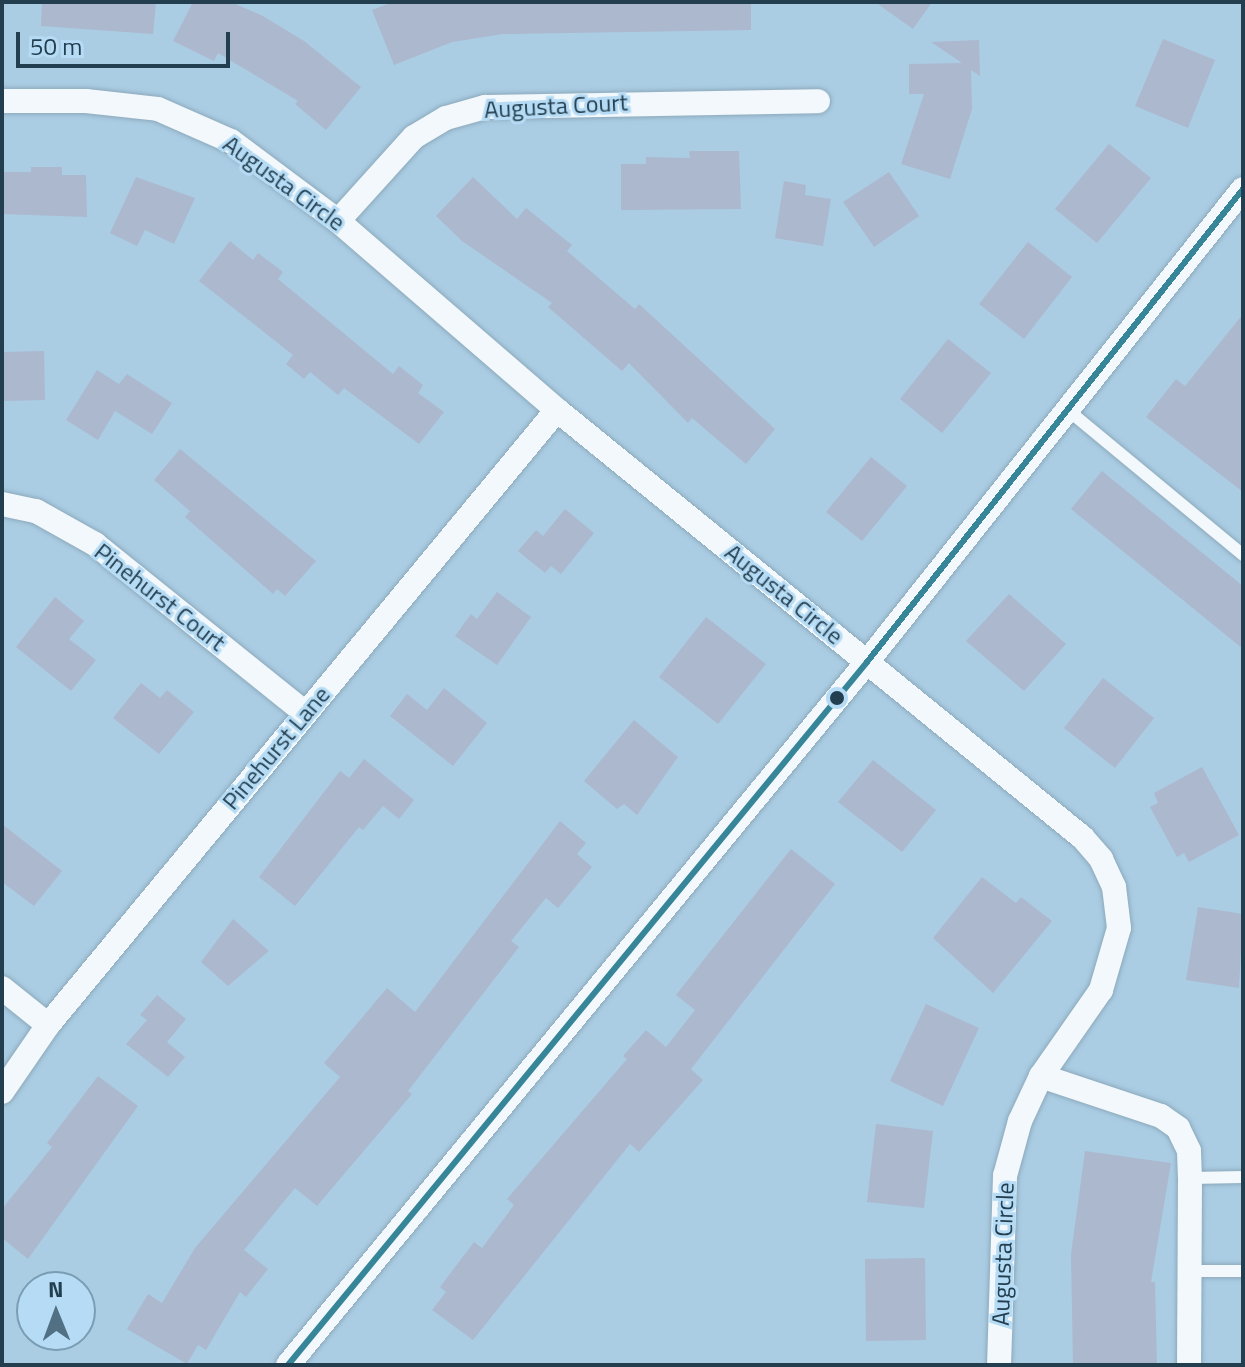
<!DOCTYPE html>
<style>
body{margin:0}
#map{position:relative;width:1245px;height:1367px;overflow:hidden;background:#aacde4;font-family:"Titillium Web",sans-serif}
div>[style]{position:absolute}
.building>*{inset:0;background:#acb8ce}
.roads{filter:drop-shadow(0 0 2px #8da9bb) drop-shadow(0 0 2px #8da9bb)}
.service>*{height:12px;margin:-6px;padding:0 6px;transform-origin:6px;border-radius:6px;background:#f2f8fb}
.minor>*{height:24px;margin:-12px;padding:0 12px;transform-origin:12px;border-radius:12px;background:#f2f8fb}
.bus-1>*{height:6px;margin:-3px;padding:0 3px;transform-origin:3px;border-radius:3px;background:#378599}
.dots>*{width:22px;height:22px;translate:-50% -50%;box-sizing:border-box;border:4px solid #b6dcf5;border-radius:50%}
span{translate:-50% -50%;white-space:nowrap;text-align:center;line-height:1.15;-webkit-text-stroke:6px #b6dcf5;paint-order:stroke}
.street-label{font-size:24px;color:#233e4f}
.frame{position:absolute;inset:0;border:4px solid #233e4f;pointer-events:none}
.north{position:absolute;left:16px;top:1271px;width:80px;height:80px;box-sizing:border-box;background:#b6dcf5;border:2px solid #7b9db3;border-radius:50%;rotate:359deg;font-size:22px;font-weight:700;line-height:32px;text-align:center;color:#233e4f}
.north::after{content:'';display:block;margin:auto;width:28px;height:36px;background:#527083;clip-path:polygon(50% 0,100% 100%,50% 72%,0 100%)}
.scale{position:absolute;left:16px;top:32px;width:214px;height:36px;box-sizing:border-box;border:4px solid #233e4f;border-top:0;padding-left:10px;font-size:24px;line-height:28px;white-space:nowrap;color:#233e4f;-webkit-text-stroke:6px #b6dcf5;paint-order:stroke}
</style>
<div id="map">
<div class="building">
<i style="clip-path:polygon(42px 2px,156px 2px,153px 34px,41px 26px)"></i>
<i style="clip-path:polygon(193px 2px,231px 2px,263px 16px,304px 41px,361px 87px,326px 130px,295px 104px,298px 101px,218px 53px,214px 61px,173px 41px)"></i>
<i style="clip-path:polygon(393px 2px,751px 2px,751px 30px,503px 34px,452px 42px,394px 65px,372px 10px)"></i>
<i style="clip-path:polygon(875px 2px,932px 2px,913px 29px)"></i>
<i style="clip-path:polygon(1163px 39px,1215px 60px,1188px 128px,1135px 106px)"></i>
<i style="clip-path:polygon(979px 40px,980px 76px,971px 70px,972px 109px,950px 179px,901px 164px,924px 94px,909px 94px,909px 64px,962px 63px,931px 42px)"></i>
<i style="clip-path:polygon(1109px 144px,1151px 178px,1097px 243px,1055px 209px)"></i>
<i style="clip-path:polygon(689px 151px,739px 151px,741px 209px,621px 210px,621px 164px,646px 164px,646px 157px,690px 158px)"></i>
<i style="clip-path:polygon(31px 167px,62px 167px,62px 175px,86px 175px,87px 217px,2px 214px,2px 172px,31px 172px)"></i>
<i style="clip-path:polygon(889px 172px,919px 216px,874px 247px,843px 202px)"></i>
<i style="clip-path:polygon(136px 177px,195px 198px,174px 244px,145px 230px,137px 246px,110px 233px)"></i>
<i style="clip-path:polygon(473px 177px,517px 219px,526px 208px,572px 245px,567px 251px,635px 309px,639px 304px,775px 429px,746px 464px,692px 418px,688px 423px,629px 363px,622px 371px,548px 307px,552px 303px,462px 241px,436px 216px)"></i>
<i style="clip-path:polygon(784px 181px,806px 185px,805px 195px,831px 199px,823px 246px,775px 238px)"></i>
<i style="clip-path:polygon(230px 241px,253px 260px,258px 253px,283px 272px,278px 279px,393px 374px,399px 366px,423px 385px,418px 393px,444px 412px,419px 444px,344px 388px,338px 395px,310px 372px,304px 379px,286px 364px,293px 355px,199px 281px)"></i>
<i style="clip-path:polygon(1028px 242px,1072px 277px,1024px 339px,979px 304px)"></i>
<i style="clip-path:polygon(1243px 314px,1243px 492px,1146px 417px,1176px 379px,1185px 386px)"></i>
<i style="clip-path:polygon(948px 339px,991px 373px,942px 433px,900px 399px)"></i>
<i style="clip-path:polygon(44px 351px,45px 400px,4px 401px,2px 352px)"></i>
<i style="clip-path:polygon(97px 370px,119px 384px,127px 374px,172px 403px,152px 434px,115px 411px,98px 440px,66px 420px)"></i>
<i style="clip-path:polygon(180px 449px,316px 561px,285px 596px,277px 589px,273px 594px,185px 517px,190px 511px,154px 480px)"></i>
<i style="clip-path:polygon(871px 457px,907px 486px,862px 541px,826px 512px)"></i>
<i style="clip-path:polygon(1102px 471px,1243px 586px,1243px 649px,1071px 509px)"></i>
<i style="clip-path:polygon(565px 509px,594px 533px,561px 574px,551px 566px,545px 573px,518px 551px,536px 530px,543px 536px)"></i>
<i style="clip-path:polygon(497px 592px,531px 617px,497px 665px,455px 636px,471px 614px,477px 619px)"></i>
<i style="clip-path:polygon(1009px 594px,1066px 644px,1024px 691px,966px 641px)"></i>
<i style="clip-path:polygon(55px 597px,84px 621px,69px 639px,96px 660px,71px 691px,16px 647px)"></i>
<i style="clip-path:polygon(706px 617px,766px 664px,718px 724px,659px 677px)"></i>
<i style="clip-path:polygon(1103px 678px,1154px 718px,1115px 768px,1064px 728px)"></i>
<i style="clip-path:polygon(141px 683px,160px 698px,167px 690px,194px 712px,159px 754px,113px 718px)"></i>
<i style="clip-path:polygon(444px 688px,487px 723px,453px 766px,390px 716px,407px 694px,427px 710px)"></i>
<i style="clip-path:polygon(634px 720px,678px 757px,637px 815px,624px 804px,617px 809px,584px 781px)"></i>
<i style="clip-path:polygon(364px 759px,414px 800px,399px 819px,383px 806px,363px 830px,359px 827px,295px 906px,259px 877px,340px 771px,349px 778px)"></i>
<i style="clip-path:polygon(873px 760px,936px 810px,902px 852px,838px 802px)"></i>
<i style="clip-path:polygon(1202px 767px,1239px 835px,1189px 862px,1184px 853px,1177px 857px,1150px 807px,1158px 803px,1154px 793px)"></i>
<i style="clip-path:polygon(560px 821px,586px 843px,577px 854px,592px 867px,558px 908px,546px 898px,511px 941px,519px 947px,408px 1091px,412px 1094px,317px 1206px,295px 1188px,244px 1250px,268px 1269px,246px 1297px,240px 1292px,206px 1350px,198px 1345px,187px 1364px,127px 1329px,148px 1294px,162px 1303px,195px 1248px,340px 1077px,324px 1063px,387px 988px,415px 1012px)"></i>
<i style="clip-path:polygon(2px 824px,62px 871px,34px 906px,2px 882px)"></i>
<i style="clip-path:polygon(791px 849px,835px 884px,691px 1069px,703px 1080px,639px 1152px,630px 1144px,473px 1340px,432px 1310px,446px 1292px,440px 1287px,474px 1242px,482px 1248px,514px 1205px,507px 1199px,627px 1059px,623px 1056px,646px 1030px,666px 1047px,695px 1010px,676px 995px)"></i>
<i style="clip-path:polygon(982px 877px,1016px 903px,1021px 897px,1052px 921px,993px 993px,933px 938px)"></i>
<i style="clip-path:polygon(1198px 907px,1243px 914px,1239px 988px,1186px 980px)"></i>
<i style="clip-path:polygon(233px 919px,269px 951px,228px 986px,201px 962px)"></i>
<i style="clip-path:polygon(157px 995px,186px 1019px,167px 1042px,185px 1057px,168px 1077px,126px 1044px,147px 1020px,140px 1015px)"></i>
<i style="clip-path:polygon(926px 1004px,979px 1028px,943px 1106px,890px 1081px)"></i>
<i style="clip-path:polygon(98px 1076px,138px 1106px,28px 1259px,2px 1238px,2px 1209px,52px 1147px,47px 1143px)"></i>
<i style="clip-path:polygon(876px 1124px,933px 1131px,924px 1208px,867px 1202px)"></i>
<i style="clip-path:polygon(1085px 1151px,1171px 1163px,1151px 1282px,1155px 1282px,1157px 1365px,1073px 1365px,1071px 1254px)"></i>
<i style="clip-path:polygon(925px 1258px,926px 1340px,866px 1341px,865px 1259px)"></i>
</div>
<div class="roads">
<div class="service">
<i style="left:1069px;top:411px;width:226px;rotate:39.6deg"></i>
<i style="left:1190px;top:1178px;width:53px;rotate:-1.1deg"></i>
<i style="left:1190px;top:1271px;width:53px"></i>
</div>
<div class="minor">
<i style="left:2px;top:101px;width:84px"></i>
<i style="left:86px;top:101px;width:72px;rotate:6.3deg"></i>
<i style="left:158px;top:109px;width:80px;rotate:23.7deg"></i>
<i style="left:231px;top:141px;width:134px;rotate:36.8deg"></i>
<i style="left:338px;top:221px;width:289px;rotate:40.8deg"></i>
<i style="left:557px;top:410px;width:678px;rotate:39.13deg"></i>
<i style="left:1083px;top:838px;width:28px;rotate:49deg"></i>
<i style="left:1101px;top:859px;width:31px;rotate:65deg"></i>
<i style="left:1114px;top:887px;width:41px;rotate:83deg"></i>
<i style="left:1119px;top:928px;width:65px;rotate:106.2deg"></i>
<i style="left:1101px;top:990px;width:105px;rotate:124.9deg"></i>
<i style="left:1041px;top:1076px;width:50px;rotate:115deg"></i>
<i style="left:1020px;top:1121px;width:57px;rotate:105.3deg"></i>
<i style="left:1005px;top:1176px;width:189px;rotate:91.8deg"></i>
<i style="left:338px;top:221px;width:113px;rotate:-47.9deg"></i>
<i style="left:414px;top:137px;width:37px;rotate:-31deg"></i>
<i style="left:446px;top:118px;width:41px;rotate:-15.8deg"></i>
<i style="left:485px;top:107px;width:333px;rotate:-1deg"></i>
<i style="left:2px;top:504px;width:35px;rotate:12deg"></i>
<i style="left:36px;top:511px;width:68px;rotate:29.2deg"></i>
<i style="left:95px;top:544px;width:268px;rotate:38.8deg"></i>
<i style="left:2px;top:988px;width:59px;rotate:38.8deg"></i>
<i style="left:1041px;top:1076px;width:126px;rotate:18.4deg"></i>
<i style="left:1161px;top:1116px;width:21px;rotate:35deg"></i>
<i style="left:1178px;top:1128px;width:25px;rotate:64deg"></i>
<i style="left:1189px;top:1151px;width:27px;rotate:88deg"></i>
<i style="left:1190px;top:1178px;width:187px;rotate:90.3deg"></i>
<i style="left:2px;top:1092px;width:81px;rotate:-55.5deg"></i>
<i style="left:48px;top:1025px;width:798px;rotate:-50.39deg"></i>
<i style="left:288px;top:1365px;width:911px;rotate:-50.52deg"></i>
<i style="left:867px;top:662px;width:604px;rotate:-51.52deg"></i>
</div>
</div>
<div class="bus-1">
<i style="left:288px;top:1365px;width:911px;rotate:-50.52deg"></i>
<i style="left:867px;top:662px;width:604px;rotate:-51.52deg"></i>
</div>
<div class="dots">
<i style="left:837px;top:698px;background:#233e4f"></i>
</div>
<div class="street-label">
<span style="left:556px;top:106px;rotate:-3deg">Augusta Court</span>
<span style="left:284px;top:183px;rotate:36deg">Augusta Circle</span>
<span style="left:784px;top:594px;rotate:39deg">Augusta Circle</span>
<span style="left:160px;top:597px;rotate:38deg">Pinehurst Court</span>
<span style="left:276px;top:748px;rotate:-50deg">Pinehurst Lane</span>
<span style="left:1003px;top:1254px;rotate:-88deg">Augusta Circle</span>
</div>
<div class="frame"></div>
<div class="north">N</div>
<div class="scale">50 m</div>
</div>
